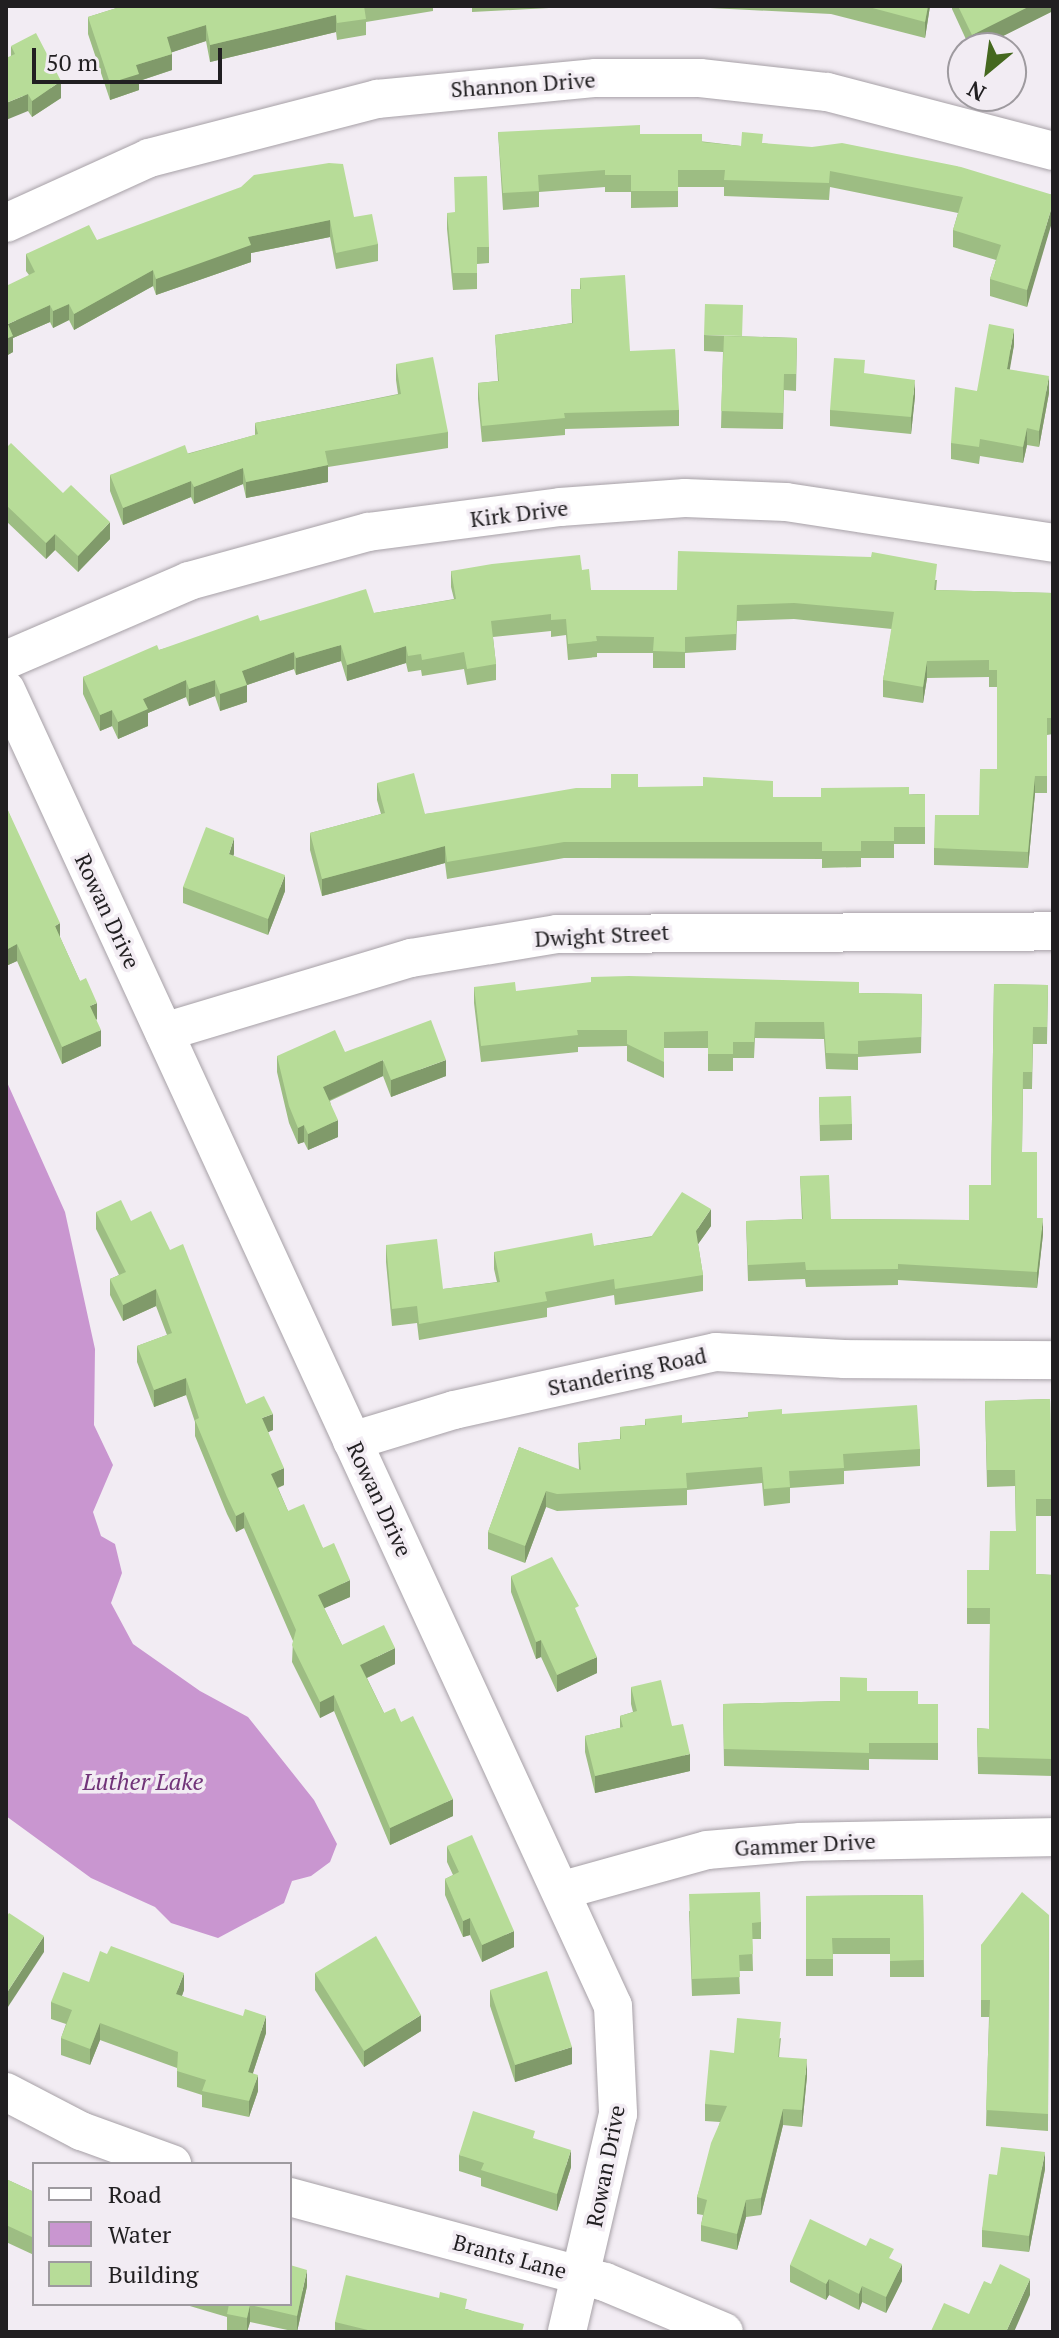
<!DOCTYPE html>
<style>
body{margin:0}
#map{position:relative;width:1059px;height:2338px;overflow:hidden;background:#f2ecf3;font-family:"PT Serif",serif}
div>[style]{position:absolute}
.water>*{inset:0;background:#c996d0}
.roads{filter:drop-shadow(0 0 2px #a7a1a7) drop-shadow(0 0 2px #a7a1a7)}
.minor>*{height:38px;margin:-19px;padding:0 19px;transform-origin:19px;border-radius:19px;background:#fff}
.wall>*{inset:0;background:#9dbd83}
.shaded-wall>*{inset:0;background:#809a6a}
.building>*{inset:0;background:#b7dc98}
span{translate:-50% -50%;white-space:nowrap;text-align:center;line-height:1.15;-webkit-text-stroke:7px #f2ecf3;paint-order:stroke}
.street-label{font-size:22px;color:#211f21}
.water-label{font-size:24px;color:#713479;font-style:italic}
.frame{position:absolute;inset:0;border:8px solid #211f21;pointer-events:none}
.legend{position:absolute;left:32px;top:2162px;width:260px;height:144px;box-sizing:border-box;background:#f2ecf3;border:2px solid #9e9a9f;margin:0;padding:10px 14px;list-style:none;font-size:24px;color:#211f21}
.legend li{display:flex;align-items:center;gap:16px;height:40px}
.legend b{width:40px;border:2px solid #9e9a9f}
.north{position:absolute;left:947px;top:32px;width:80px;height:80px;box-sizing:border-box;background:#f2ecf3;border:2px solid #9e9a9f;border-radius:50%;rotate:209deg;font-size:22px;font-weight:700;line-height:32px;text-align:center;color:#211f21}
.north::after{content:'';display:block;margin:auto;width:28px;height:36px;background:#45681f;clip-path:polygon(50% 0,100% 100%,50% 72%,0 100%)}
.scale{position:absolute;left:32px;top:48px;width:190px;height:36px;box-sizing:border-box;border:4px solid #211f21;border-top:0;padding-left:10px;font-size:24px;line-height:28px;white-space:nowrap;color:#211f21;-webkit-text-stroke:6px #f2ecf3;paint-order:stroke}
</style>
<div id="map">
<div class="water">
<i style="clip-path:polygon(6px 1080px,65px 1212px,95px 1349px,94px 1425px,113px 1465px,93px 1512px,101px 1536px,115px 1544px,122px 1573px,111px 1603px,133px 1644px,200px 1691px,248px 1717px,314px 1800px,337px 1844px,330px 1862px,311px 1876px,292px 1881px,284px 1903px,218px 1938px,171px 1923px,155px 1907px,91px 1878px,6px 1816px)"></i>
</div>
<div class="roads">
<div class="minor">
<i style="left:6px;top:223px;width:157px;rotate:-24.4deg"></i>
<i style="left:149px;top:158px;width:236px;rotate:-14.5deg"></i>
<i style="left:377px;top:99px;width:220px;rotate:-5.5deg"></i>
<i style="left:596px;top:78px;width:104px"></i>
<i style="left:700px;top:78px;width:128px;rotate:6.3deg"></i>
<i style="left:827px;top:92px;width:234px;rotate:14.6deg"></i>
<i style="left:6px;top:660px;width:199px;rotate:-23.3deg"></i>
<i style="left:189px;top:581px;width:186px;rotate:-15.3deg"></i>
<i style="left:368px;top:532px;width:194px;rotate:-7.4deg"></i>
<i style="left:560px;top:507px;width:125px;rotate:-4.1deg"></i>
<i style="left:685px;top:498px;width:101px;rotate:2.3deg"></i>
<i style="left:786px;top:502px;width:270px;rotate:8.7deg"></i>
<i style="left:6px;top:690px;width:1449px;rotate:65.24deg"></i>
<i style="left:613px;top:2006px;width:108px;rotate:87.3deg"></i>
<i style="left:618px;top:2114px;width:224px;rotate:103.2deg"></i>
<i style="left:164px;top:1032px;width:258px;rotate:-16.7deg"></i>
<i style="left:411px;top:958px;width:148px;rotate:-9.3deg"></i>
<i style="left:557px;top:934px;width:496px;rotate:-0.3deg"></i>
<i style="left:352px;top:1441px;width:107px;rotate:-16.9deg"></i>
<i style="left:454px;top:1410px;width:268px;rotate:-12.5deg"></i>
<i style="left:716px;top:1352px;width:128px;rotate:3.1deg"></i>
<i style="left:844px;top:1359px;width:209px;rotate:0.3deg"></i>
<i style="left:563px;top:1890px;width:149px;rotate:-15.5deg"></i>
<i style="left:707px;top:1850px;width:94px;rotate:-4.9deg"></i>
<i style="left:801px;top:1842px;width:252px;rotate:-1.1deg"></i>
<i style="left:6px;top:2092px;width:85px;rotate:27.5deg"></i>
<i style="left:81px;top:2131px;width:97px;rotate:19.9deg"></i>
<i style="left:290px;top:2197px;width:326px;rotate:15.1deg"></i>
<i style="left:605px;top:2282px;width:129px;rotate:22.8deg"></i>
</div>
</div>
<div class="wall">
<i style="clip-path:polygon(123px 6px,433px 6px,433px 11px,366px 22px,366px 35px,337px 40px,336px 32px,210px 62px,206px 41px,172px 52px,172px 70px,139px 81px,139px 90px,110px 100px,88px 34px,88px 17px)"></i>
<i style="clip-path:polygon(472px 6px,549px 6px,549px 8px,472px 12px)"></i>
<i style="clip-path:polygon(710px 6px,930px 6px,925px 38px,831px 14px,710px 8px)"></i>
<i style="clip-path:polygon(952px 6px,1053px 6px,1053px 11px,979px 48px,970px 48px,952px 9px)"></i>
<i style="clip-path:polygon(11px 46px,61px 98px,32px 117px,28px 111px,11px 56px)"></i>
<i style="clip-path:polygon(498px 132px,640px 134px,741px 146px,763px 143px,1053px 195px,1027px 307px,990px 296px,990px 279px,996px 260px,953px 247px,953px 230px,958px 213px,830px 187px,829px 200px,724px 196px,724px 187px,678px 187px,678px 207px,631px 208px,631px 192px,605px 192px,605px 187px,539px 192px,539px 207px,503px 210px)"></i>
<i style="clip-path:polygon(447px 213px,489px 247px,489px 263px,477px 264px,477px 289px,453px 290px,447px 229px)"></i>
<i style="clip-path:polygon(354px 217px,378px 244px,378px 261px,336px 269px,330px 237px,251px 253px,251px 262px,156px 295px,153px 286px,74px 330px,69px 320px,53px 328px,50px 322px,13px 338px,13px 352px,6px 356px,29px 275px,26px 271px,26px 254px,97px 240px)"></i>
<i style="clip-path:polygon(580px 278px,630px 351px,679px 410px,679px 426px,565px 429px,565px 435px,482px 442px,478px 399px,478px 383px,498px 381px,495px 335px,572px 323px,571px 289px,580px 289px)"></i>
<i style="clip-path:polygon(704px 335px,797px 338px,796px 391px,784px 390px,783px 429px,721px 428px,723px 352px,704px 351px)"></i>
<i style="clip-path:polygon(1014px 345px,1009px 370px,1049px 393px,1039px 447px,1027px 445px,1023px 463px,980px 456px,979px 464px,951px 459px,951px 443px,977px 391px)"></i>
<i style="clip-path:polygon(396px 364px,448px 432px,448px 448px,328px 467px,328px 482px,246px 498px,243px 484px,194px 504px,191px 497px,123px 525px,110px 491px,110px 475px,255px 435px,255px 423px,398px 394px,396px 380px)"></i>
<i style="clip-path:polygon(865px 374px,915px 396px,911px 434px,830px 426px,830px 410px)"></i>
<i style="clip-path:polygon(6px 448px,110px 539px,78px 572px,55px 550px,46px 559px,6px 521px)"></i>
<i style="clip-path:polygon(582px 570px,591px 590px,677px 590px,937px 580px,936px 590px,1053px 593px,1053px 734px,1047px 735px,1047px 793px,1035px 793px,1028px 868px,934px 865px,934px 848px,979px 815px,997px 769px,997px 687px,989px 687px,989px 677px,927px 678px,923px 703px,883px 697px,883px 680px,892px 629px,794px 619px,737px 621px,736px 650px,685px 653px,685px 668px,653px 668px,653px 653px,597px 653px,597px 657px,568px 660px,566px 635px,551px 637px,551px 631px,493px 637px,496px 664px,496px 680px,467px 685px,464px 669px,422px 676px,421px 670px,408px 672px,406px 663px,347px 681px,341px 661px,296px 675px,294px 669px,247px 685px,247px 702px,220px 711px,215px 696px,189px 706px,186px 697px,148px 713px,148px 726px,118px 739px,112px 726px,100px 731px,83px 694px,83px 677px,159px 650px,260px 621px,374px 613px,454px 599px,451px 587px,451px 571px)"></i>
<i style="clip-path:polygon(377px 783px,425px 814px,638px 787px,773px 797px,821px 797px,925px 794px,925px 844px,894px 844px,894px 858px,861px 858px,861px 867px,822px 868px,822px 859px,564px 858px,447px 879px,445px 863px,322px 896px,310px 850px,310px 833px,381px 814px,377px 800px)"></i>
<i style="clip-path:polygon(6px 806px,60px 937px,97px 1019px,96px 1020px,101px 1046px,62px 1064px,17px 961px,6px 966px)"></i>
<i style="clip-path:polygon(234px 856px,285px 891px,268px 935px,183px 903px,183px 887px)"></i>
<i style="clip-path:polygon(994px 984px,1048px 985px,1047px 1044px,1033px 1044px,1032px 1089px,1023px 1089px,1022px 1152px,1037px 1218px,1043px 1234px,1037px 1288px,898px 1280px,898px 1285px,806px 1287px,805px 1279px,748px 1281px,746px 1221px,802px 1219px,800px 1176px,831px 1219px,969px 1220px,991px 1185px)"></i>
<i style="clip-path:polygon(474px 987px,516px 991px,859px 993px,922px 994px,921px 1053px,858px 1057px,858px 1070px,826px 1069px,824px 1039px,755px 1038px,754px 1058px,733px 1058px,733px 1071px,708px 1071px,708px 1048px,664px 1048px,664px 1078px,627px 1061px,627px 1046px,578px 1047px,578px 1052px,481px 1062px,474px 1003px)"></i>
<i style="clip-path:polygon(345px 1052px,446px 1076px,391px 1097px,383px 1076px,330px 1101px,338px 1137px,308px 1150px,304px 1142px,298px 1144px,289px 1123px,277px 1072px,277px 1056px)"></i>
<i style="clip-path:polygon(819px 1097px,852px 1124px,852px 1140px,820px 1141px)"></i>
<i style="clip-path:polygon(96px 1212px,131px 1221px,246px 1404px,273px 1430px,268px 1432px,284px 1485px,278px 1488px,288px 1511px,323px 1548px,350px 1597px,324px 1608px,342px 1645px,395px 1664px,367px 1678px,384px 1713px,401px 1722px,453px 1816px,390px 1845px,334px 1711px,320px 1718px,292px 1662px,293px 1641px,244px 1528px,236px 1532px,227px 1514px,195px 1436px,195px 1422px,186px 1395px,154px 1407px,137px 1362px,137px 1346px,167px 1335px,156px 1306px,123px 1321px,110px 1295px,110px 1279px,119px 1275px,96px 1229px)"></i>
<i style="clip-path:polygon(711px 1226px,698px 1244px,703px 1275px,703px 1291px,615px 1305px,614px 1295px,547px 1308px,547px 1317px,419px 1340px,417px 1323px,392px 1326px,386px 1262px,386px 1245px,443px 1289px,497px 1282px,494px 1269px,494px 1252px,594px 1246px)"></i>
<i style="clip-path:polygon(1050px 1399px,1052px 1516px,1036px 1516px,1036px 1574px,1053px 1575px,1053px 1776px,978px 1774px,977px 1728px,989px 1729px,990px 1624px,967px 1624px,967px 1570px,989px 1570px,1016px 1531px,1015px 1486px,987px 1487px,985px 1401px)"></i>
<i style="clip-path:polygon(782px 1414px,920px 1449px,920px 1466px,844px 1471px,844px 1484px,790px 1488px,790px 1503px,764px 1506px,762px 1483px,687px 1490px,687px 1505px,557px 1511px,546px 1507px,525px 1563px,488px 1549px,488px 1532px,519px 1447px,579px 1470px,578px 1443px,620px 1439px,620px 1427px,645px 1425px,645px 1419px,682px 1423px)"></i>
<i style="clip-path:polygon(511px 1576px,579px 1618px,597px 1673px,557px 1692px,541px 1657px,536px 1659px,511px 1592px)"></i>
<i style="clip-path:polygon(631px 1687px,672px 1726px,690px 1771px,595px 1793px,585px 1752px,585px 1736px,620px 1728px,620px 1716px,633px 1712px,631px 1704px)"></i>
<i style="clip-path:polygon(867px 1691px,918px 1704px,938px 1704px,938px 1760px,869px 1759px,869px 1770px,724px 1766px,723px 1704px,840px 1701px)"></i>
<i style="clip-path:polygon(447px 1846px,514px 1947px,482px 1962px,470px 1935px,463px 1937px,445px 1895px,445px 1879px,453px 1875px,447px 1862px)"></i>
<i style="clip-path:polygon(923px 1895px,924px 1977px,890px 1977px,890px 1954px,833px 1954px,833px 1976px,806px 1976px,806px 1896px)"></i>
<i style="clip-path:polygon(689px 1911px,761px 1922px,761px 1939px,752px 1939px,753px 1971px,739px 1971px,740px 1994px,692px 1996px)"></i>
<i style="clip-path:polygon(1049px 1915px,1048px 2131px,986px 2126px,989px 2017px,981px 2017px,981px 1945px)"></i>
<i style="clip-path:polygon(315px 1973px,421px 2031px,364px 2067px,315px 1990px)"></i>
<i style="clip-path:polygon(89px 1982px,184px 1990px,182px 1996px,266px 2033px,253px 2073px,258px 2091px,249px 2117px,202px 2107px,202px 2095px,177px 2087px,177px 2068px,100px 2040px,90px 2065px,61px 2055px,61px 2038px,66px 2024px,51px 2019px,51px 2002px)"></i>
<i style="clip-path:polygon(490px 1990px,572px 2064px,515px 2082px,490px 2006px)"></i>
<i style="clip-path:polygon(781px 2038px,779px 2057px,807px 2076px,802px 2127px,783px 2125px,761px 2215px,746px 2217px,737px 2250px,701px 2241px,701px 2225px,703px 2215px,697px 2214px,697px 2197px,720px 2122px,705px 2121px,705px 2104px,734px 2053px)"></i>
<i style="clip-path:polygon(459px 2155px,571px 2167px,557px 2211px,481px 2186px,481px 2178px,459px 2171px)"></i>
<i style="clip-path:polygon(1045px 2169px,1029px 2252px,982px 2247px,982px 2230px,997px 2175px)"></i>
<i style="clip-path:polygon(6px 2179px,34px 2192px,34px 2255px,6px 2242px)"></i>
<i style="clip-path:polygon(894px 2261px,902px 2281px,886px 2313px,862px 2302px,859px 2310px,829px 2295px,826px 2300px,790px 2282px,790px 2265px)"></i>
<i style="clip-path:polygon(307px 2286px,297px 2332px,250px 2322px,247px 2332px,236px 2332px,227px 2330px,227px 2317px,183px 2304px,290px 2304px)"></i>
<i style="clip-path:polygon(467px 2309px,524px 2332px,335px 2332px,335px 2322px)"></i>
</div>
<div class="shaded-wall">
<i style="clip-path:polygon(928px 6px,930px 6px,925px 38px,925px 22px)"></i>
<i style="clip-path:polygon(1030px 6px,1053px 6px,1053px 11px,979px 48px,972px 48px,972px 35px)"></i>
<i style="clip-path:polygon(336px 15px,336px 32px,210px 62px,210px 45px)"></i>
<i style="clip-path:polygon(206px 25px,206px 41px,167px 54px,167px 37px)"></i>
<i style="clip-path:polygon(172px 54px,172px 70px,139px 81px,139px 90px,110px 100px,110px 83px,136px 65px)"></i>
<i style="clip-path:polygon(61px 81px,61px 98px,32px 117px,32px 101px)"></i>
<i style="clip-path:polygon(28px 94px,28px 111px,6px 120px,6px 103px)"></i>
<i style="clip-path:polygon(1053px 203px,1053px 219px,1027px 307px,1027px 290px)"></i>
<i style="clip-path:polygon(330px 220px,330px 237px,251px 253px,251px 262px,156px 295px,156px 279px,248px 237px)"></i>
<i style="clip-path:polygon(153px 270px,153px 286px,74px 330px,74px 314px)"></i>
<i style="clip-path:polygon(69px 304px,69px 320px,53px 328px,53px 311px)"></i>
<i style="clip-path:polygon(50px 305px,50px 322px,13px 338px,13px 352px,6px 356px,6px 339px,8px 324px)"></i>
<i style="clip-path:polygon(1014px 329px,1014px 345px,1007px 386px,1007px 369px)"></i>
<i style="clip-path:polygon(1049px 376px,1049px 393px,1039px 447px,1039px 431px)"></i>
<i style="clip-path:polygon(915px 380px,915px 396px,911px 434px,911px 417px)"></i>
<i style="clip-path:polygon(1027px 428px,1027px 445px,1023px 463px,1023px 447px)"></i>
<i style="clip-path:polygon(328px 465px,328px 482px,246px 498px,246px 482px)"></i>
<i style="clip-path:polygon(243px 468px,243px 484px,194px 504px,194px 487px)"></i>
<i style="clip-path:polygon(191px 481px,191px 497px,123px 525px,123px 508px)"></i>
<i style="clip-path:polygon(110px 522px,110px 539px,78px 572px,78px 556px)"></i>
<i style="clip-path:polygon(55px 534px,55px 550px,46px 559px,46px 543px)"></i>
<i style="clip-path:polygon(341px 645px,341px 661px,296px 675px,296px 658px)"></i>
<i style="clip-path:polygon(406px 646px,406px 663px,347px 681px,347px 665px)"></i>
<i style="clip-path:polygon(294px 652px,294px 669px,247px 685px,247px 702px,220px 711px,220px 694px,242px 671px)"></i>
<i style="clip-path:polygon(927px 661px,927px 678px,923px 703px,923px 687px)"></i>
<i style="clip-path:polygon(186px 680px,186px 697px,148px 713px,148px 726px,118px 739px,118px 722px,143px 699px)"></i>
<i style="clip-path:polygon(215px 680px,215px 696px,189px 706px,189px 689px)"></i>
<i style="clip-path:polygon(112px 710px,112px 726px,100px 731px,100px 715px)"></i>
<i style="clip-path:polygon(1035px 776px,1035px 793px,1028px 868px,1028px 852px)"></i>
<i style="clip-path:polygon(234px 838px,234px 854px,229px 870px,229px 854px)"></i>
<i style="clip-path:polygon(445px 846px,445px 863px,322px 896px,322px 879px)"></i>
<i style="clip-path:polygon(285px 875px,285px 891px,268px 935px,268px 919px)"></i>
<i style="clip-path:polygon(60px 923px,60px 940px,55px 926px)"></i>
<i style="clip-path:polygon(17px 944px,17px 961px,6px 966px,6px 950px)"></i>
<i style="clip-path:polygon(97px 1003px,97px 1019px,90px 1023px,90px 1006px)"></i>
<i style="clip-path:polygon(101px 1030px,101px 1046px,62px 1064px,62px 1047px)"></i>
<i style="clip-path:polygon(383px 1060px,383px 1076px,323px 1103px,323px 1087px)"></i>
<i style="clip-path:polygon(446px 1060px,446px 1076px,391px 1097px,391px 1080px)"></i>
<i style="clip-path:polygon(338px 1120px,338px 1137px,308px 1150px,308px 1134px)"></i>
<i style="clip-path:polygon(304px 1125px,304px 1142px,298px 1144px,298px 1128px)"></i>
<i style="clip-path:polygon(711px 1209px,711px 1226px,696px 1247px,696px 1231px)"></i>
<i style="clip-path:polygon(1043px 1218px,1043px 1234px,1037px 1288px,1037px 1272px)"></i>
<i style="clip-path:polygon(156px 1289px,156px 1306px,123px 1321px,123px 1305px)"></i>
<i style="clip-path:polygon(186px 1378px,186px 1395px,154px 1407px,154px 1390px)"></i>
<i style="clip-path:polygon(273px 1414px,273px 1430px,262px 1435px,262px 1418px)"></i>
<i style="clip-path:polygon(284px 1468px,284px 1485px,271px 1490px,271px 1474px)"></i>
<i style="clip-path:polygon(546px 1491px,546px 1507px,525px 1563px,525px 1546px)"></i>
<i style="clip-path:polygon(244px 1512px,244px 1528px,236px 1532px,236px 1516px)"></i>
<i style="clip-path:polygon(350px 1580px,350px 1597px,318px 1611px,318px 1595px)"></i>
<i style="clip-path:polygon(541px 1640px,541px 1657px,536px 1659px,536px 1642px)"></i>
<i style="clip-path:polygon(395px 1648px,395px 1664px,360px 1681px,360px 1665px)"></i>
<i style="clip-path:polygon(597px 1657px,597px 1673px,557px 1692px,557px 1675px)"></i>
<i style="clip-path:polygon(334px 1695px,334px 1711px,320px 1718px,320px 1702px)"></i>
<i style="clip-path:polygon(690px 1754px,690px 1771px,595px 1793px,595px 1776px)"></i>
<i style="clip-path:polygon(453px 1799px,453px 1816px,390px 1845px,390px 1828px)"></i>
<i style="clip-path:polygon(470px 1918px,470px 1935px,463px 1937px,463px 1921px)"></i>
<i style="clip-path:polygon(514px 1931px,514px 1947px,482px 1962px,482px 1945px)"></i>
<i style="clip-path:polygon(44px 1936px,44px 1952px,6px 2010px,6px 1994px)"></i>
<i style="clip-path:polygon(184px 1973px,184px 1990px,176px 2011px,176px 1994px)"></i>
<i style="clip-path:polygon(421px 2015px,421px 2031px,364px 2067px,364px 2051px)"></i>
<i style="clip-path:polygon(266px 2016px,266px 2033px,248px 2088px,248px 2072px)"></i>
<i style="clip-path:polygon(100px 2023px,100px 2040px,90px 2065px,90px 2049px)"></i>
<i style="clip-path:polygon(572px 2047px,572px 2064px,515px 2082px,515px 2065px)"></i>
<i style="clip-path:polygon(807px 2059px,807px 2076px,802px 2127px,802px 2110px)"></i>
<i style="clip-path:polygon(258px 2075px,258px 2091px,249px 2117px,249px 2101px)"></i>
<i style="clip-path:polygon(783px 2109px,783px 2125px,761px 2215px,761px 2198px)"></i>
<i style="clip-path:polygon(571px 2150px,571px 2167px,557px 2211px,557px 2194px)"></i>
<i style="clip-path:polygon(1045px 2152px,1045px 2169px,1029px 2252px,1029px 2236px)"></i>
<i style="clip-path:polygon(746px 2200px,746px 2217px,737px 2250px,737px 2234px)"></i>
<i style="clip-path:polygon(902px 2264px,902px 2281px,886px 2313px,886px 2297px)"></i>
<i style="clip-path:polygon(307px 2270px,307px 2286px,297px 2332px,297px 2316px)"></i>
<i style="clip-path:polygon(829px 2279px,829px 2295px,826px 2300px,826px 2284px)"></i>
<i style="clip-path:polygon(1030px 2279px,1030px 2295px,1014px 2332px,1006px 2332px)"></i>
<i style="clip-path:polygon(862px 2286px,862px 2302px,859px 2310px,859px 2294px)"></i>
<i style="clip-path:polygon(250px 2305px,250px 2322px,247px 2332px,247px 2318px)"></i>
</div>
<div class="building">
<i style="clip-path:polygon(123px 6px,364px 6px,366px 19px,337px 23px,336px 15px,210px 45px,206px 25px,167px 37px,172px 54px,136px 65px,139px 74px,110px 83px,88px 17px)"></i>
<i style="clip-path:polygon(865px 6px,928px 6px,925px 22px)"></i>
<i style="clip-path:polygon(958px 6px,1030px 6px,972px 35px)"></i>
<i style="clip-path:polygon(36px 33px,61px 81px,32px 101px,28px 94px,6px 103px,6px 58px,15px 54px,11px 46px)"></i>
<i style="clip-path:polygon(640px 125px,640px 134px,702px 134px,702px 142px,741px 146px,742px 132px,763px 134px,762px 143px,812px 147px,842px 143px,961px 167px,1053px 195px,1053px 203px,1027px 290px,990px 279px,1001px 245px,953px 230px,963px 197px,830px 171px,829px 183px,724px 180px,725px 170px,678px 170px,678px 191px,631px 191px,631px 175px,605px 175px,605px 170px,538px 175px,539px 191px,503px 193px,498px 132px)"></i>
<i style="clip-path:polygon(329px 163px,343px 164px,354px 217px,372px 214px,378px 244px,336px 253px,330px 220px,248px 237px,251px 245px,156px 279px,153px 270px,74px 314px,69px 304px,53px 311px,50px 305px,8px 324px,13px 336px,6px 339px,6px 286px,35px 272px,26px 254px,89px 225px,97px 240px,241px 187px,254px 175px)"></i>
<i style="clip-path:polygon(487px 176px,489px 247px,477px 247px,477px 273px,453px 273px,447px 213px,455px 212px,454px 177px)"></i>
<i style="clip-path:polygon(625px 275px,630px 351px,675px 349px,679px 410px,564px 413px,565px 418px,482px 426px,478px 383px,499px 381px,495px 335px,573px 323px,571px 289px,581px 289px,580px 278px)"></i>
<i style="clip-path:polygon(705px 304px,743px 305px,742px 336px,704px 335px)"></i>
<i style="clip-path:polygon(989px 324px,1014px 329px,1007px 369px,1049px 376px,1039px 431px,1027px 428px,1023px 447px,980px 439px,979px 447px,951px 443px,955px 387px,977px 391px)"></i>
<i style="clip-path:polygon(724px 336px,797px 338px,796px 374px,784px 374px,783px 413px,721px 411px)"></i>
<i style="clip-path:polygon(433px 357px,448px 432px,325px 451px,328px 465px,246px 482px,243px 468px,194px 487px,191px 481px,123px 508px,110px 475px,185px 445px,188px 454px,258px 434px,255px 423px,401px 394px,396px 364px)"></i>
<i style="clip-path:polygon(834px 358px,865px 360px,864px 373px,915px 380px,911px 417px,830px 410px)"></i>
<i style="clip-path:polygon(11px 443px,63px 493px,71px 485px,110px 522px,78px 556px,55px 534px,46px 543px,6px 505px,6px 448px)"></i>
<i style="clip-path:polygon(678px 551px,871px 557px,872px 552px,937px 564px,934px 590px,1053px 593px,1053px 718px,1047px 718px,1047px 776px,1035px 776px,1028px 852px,934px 848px,935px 815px,979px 815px,980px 769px,997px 769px,997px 670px,989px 670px,989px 660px,927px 661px,923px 687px,883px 680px,894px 612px,794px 603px,737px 605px,736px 634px,685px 637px,685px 652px,653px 651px,654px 637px,596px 636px,597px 641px,568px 644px,566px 619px,551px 620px,551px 614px,491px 621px,496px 664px,467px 669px,464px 652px,422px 660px,421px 654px,408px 656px,406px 646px,347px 665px,341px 645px,296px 658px,294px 652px,242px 671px,247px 685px,220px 694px,215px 680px,189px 689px,186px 680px,143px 699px,148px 709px,118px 722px,112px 710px,100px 715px,83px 677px,157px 645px,159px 650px,258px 615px,260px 621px,366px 589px,374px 613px,456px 599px,451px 571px,492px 564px,580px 555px,582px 570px,589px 569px,591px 590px,677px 590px)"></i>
<i style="clip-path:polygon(414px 773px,425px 814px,576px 788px,611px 788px,611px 774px,638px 774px,638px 787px,703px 786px,703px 777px,773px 781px,773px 797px,821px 797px,821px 788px,909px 787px,909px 795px,925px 794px,925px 827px,894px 827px,894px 841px,861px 841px,861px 851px,822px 851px,822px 842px,564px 842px,447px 862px,445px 846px,322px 879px,310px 833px,385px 813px,377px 783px)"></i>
<i style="clip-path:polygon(6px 806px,60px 923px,55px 926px,80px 981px,86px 978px,97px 1003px,90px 1006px,101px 1030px,62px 1047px,17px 944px,6px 950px)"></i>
<i style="clip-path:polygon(206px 827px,234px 838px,229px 854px,285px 875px,268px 919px,183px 887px)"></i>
<i style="clip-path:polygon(629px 976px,859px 982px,859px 993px,922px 994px,921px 1037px,858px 1041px,858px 1054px,826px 1053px,824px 1022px,755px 1022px,754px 1042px,733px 1042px,733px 1054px,708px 1054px,708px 1031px,664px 1032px,664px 1062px,627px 1044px,627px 1030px,577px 1030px,578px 1035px,481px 1046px,474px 987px,515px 982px,516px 991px,591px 982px,591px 977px)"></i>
<i style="clip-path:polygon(994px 984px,1048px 985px,1047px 1027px,1033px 1027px,1032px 1072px,1023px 1072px,1022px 1152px,1037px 1152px,1037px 1218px,1043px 1218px,1037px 1272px,898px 1264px,898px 1269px,806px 1270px,805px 1262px,748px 1265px,746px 1221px,803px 1219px,800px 1176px,829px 1175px,831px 1219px,969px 1220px,969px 1185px,991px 1185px)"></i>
<i style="clip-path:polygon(431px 1020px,446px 1060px,391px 1080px,383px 1060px,323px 1087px,338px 1120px,308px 1134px,304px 1125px,298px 1128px,289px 1106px,277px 1056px,335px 1030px,345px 1052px)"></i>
<i style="clip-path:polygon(851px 1096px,852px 1124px,820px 1125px,819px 1097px)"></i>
<i style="clip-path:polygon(682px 1192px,711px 1209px,696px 1231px,703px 1275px,615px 1289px,614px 1279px,545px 1292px,547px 1301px,419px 1324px,417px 1306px,392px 1309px,386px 1245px,437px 1239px,443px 1289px,500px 1282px,494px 1252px,592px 1233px,594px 1246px,651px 1237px)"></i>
<i style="clip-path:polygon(121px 1200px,131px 1221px,151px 1211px,170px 1250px,183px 1244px,246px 1404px,264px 1396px,273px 1414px,262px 1418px,284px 1468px,271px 1474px,288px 1511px,304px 1504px,323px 1548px,334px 1543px,350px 1580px,318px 1595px,342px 1645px,384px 1625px,395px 1648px,360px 1665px,384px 1713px,395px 1708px,401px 1722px,413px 1716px,453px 1799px,390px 1828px,334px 1695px,320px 1702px,292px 1645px,296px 1630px,244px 1512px,236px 1516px,227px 1497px,195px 1420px,199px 1418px,186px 1378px,154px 1390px,137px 1346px,172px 1333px,156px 1289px,123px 1305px,110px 1279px,126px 1272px,96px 1212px)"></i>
<i style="clip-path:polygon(1050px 1399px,1052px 1499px,1036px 1499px,1036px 1574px,1053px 1575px,1053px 1759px,978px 1757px,977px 1728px,989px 1729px,990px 1608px,967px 1608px,967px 1570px,989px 1570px,990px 1531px,1016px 1531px,1015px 1470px,987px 1470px,985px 1401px)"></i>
<i style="clip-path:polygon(917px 1405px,920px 1449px,843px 1454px,844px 1468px,789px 1471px,790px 1487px,764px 1489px,762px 1467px,686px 1473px,687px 1488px,557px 1494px,546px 1491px,525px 1546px,488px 1532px,519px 1447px,581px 1470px,578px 1443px,621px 1439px,620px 1427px,646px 1425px,645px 1419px,682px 1415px,682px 1423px,748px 1418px,748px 1412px,782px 1409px,782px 1414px)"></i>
<i style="clip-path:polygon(552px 1557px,579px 1606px,575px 1608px,597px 1657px,557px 1675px,541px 1640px,536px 1642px,511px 1576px)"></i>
<i style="clip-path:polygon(840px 1677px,867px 1678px,867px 1691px,918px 1691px,918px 1704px,938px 1704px,938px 1743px,869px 1743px,869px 1753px,724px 1749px,723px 1704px,840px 1701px)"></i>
<i style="clip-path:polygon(661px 1680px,672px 1726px,683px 1724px,690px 1754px,595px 1776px,585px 1736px,623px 1727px,620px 1716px,637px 1711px,631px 1687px)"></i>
<i style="clip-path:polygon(472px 1835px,514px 1931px,482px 1945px,470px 1918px,463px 1921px,445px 1879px,459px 1872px,447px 1846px)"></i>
<i style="clip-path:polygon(760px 1892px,761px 1922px,752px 1923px,753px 1954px,739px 1955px,740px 1977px,692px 1979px,689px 1894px)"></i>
<i style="clip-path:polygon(1022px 1892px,1049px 1915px,1048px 2114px,986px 2110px,990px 2000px,981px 2000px,981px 1945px)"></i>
<i style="clip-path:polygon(923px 1895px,924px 1960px,890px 1961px,890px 1938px,832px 1938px,833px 1959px,806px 1959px,806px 1896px)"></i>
<i style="clip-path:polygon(9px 1913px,44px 1936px,6px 1994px,6px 1918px)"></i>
<i style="clip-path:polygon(376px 1936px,421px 2015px,364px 2051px,315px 1973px)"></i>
<i style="clip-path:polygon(111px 1946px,184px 1973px,176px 1994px,243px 2016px,245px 2009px,266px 2016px,248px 2072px,258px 2075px,249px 2101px,202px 2091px,206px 2080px,177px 2071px,178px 2052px,100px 2023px,90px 2049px,61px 2038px,72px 2010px,51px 2002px,63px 1972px,89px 1982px,100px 1951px,107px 1954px)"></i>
<i style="clip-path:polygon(547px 1971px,572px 2047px,515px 2065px,490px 1990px)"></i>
<i style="clip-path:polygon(737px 2018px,781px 2022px,778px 2057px,807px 2059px,802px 2110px,783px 2109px,761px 2198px,746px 2200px,737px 2234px,701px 2225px,707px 2200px,697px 2197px,711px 2143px,727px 2106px,705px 2104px,710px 2050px,734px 2053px)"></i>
<i style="clip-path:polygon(473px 2111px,535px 2131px,533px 2138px,571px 2150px,557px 2194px,481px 2170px,484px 2163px,459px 2155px)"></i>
<i style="clip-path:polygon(1001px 2147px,1045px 2152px,1029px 2236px,982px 2230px,989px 2174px,997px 2175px)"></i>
<i style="clip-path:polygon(6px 2179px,34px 2192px,34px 2238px,6px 2225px)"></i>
<i style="clip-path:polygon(810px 2219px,866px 2246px,870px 2238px,894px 2249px,889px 2258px,902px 2264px,886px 2297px,862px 2286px,859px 2294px,829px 2279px,826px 2284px,790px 2265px)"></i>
<i style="clip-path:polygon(1000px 2264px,1030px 2279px,1006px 2332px,934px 2332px,931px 2331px,944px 2303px,969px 2314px,984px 2281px,991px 2284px)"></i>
<i style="clip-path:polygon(290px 2265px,307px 2270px,297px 2316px,250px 2305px,247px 2318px,227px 2314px,229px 2304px,290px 2304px)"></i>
<i style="clip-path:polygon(346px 2275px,439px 2298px,440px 2292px,467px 2299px,465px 2309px,524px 2324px,522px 2332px,376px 2332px,335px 2322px)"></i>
</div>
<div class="street-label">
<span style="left:523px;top:84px;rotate:-4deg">Shannon Drive</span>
<span style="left:519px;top:513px;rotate:-7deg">Kirk Drive</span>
<span style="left:108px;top:911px;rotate:65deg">Rowan Drive</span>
<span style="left:602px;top:935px;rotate:-3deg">Dwight Street</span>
<span style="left:627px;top:1371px;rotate:-12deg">Standering Road</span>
<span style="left:380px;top:1499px;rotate:65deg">Rowan Drive</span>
<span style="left:805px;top:1844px;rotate:-3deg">Gammer Drive</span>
<span style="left:605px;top:2166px;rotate:-79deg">Rowan Drive</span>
<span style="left:510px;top:2256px;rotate:15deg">Brants Lane</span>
</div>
<div class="water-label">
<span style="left:143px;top:1782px">Luther Lake</span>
</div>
<div class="frame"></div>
<ul class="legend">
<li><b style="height:10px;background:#fff"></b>Road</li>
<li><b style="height:22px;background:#c996d0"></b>Water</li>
<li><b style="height:22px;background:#b7dc98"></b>Building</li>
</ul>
<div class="north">N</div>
<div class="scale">50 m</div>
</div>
